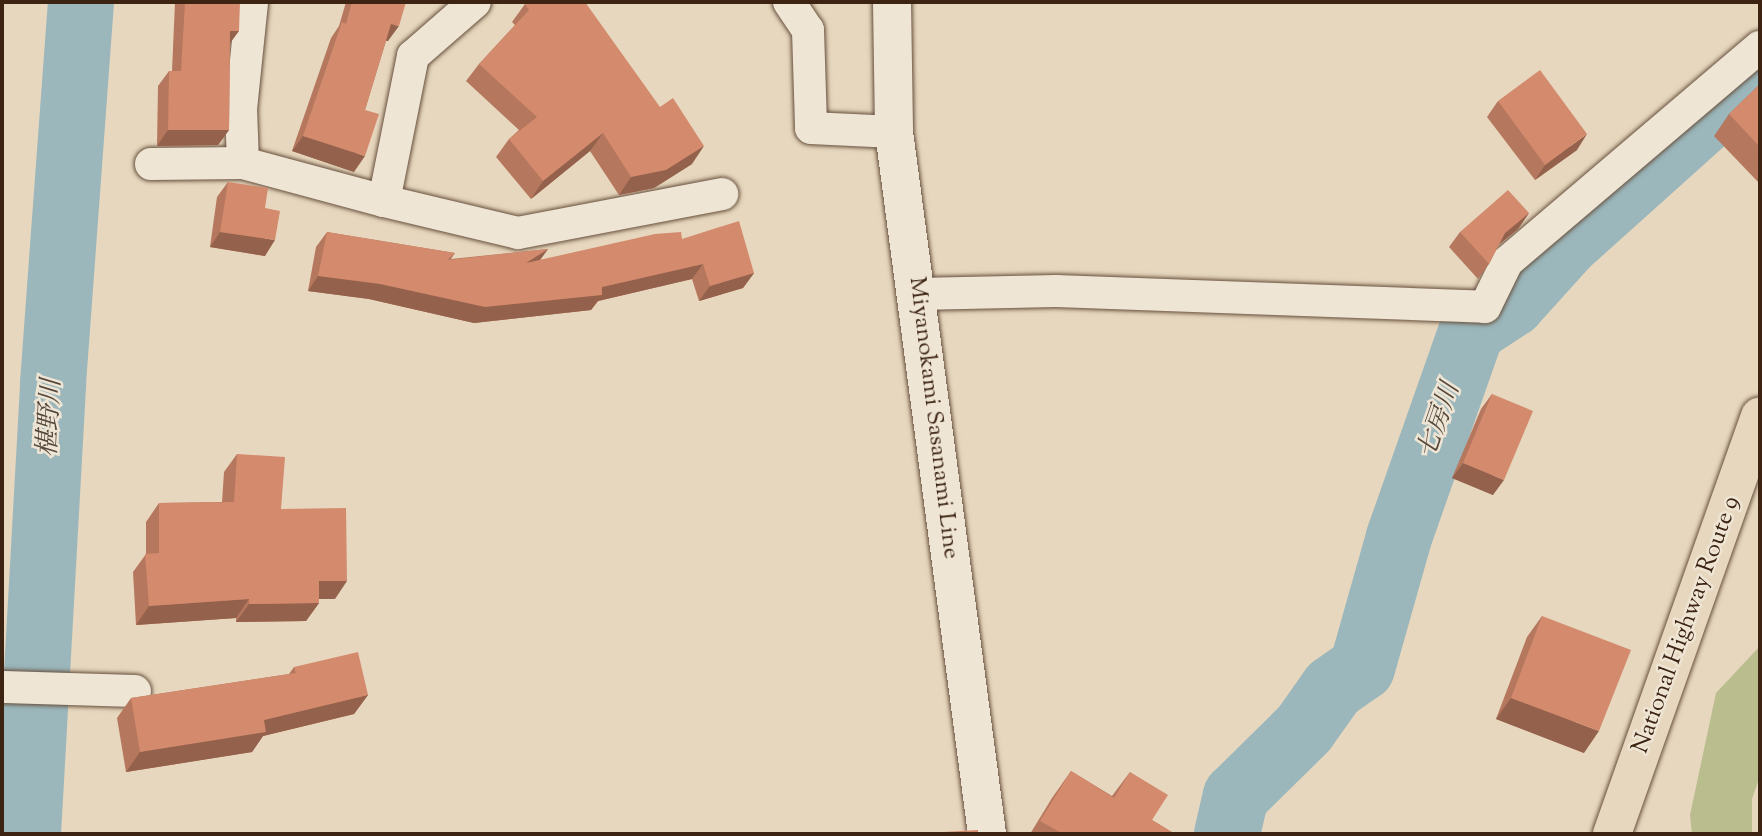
<!DOCTYPE html>
<meta charset="utf-8">
<style>
body{margin:0}
#map{position:relative;width:1762px;height:836px;overflow:hidden;background:#e7d7be;font-family:"Sorts Mill Goudy","Noto Serif JP",serif}
div>[style]{position:absolute}
.green>*{inset:0;background:#babd8e}
.river>*{height:66px;margin:-33px;padding:0 33px;transform-origin:33px;border-radius:33px;background:#9bb7bc}
.roads{filter:drop-shadow(0 0 2px #67503d) drop-shadow(0 0 2px #67503d)}
.street>*{height:32px;margin:-16px;padding:0 16px;transform-origin:16px;border-radius:16px;background:#efe5d5}
.secondary>*{height:38px;margin:-19px;padding:0 19px;transform-origin:19px;border-radius:19px;background:#efe5d5}
.highway>*{height:38px;margin:-19px;padding:0 19px;transform-origin:19px;border-radius:19px;background:#e7d7be}
.wall>*{inset:0;background:#b5775e}
.shaded-wall>*{inset:0;background:#94614c}
.building>*{inset:0;background:#d38a6d}
span{translate:-50% -50%;white-space:nowrap;text-align:center;line-height:1.15;-webkit-text-stroke:5px #efe5d5;paint-order:stroke}
.street-label{font-size:24px;color:#3c2312}
.water-label{font-size:26px;color:#54483c;font-style:italic}
.frame{position:absolute;inset:0;border:4px solid #3c2312;pointer-events:none}
</style>
<div id="map">
<div class="green">
<i style="clip-path:polygon(1760px 646px,1760px 776px,1752px 799px,1752px 834px,1692px 834px,1690px 815px,1716px 693px)"></i>
</div>
<div class="river">
<i style="left:28px;top:834px;width:452px;rotate:-86.8deg"></i>
<i style="left:53px;top:383px;width:382px;rotate:-85.8deg"></i>
<i style="left:1227px;top:834px;width:39px;rotate:-77deg"></i>
<i style="left:1236px;top:796px;width:95px;rotate:-44.6deg"></i>
<i style="left:1304px;top:729px;width:50px;rotate:-54.7deg"></i>
<i style="left:1333px;top:688px;width:35px;rotate:-35deg"></i>
<i style="left:1362px;top:668px;width:136px;rotate:-74.2deg"></i>
<i style="left:1399px;top:537px;width:219px;rotate:-70.6deg"></i>
<i style="left:1472px;top:330px;width:48px;rotate:-33deg"></i>
<i style="left:1512px;top:304px;width:81px;rotate:-48deg"></i>
<i style="left:1566px;top:244px;width:222px;rotate:-41.9deg"></i>
<i style="left:1731px;top:96px;width:33px;rotate:-27deg"></i>
</div>
<div class="roads">
<div class="street">
<i style="left:789px;top:2px;width:34px;rotate:56deg"></i>
<i style="left:808px;top:30px;width:98px;rotate:88.2deg"></i>
<i style="left:811px;top:128px;width:83px;rotate:2.8deg"></i>
<i style="left:243px;top:163px;width:54px;rotate:-92.1deg"></i>
<i style="left:241px;top:109px;width:108px;rotate:-84.1deg"></i>
<i style="left:151px;top:164px;width:92px;rotate:-0.6deg"></i>
<i style="left:243px;top:163px;width:146px;rotate:15.1deg"></i>
<i style="left:384px;top:201px;width:148px;rotate:-78.7deg"></i>
<i style="left:413px;top:56px;width:82px;rotate:-41.1deg"></i>
<i style="left:384px;top:201px;width:138px;rotate:13.4deg"></i>
<i style="left:518px;top:233px;width:208px;rotate:-10.8deg"></i>
<i style="left:917px;top:294px;width:139px;rotate:-1.2deg"></i>
<i style="left:1056px;top:291px;width:429px;rotate:2.1deg"></i>
<i style="left:1485px;top:307px;width:50px;rotate:-63.9deg"></i>
<i style="left:1507px;top:262px;width:332px;rotate:-40.4deg"></i>
<i style="left:2px;top:687px;width:133px;rotate:1.7deg"></i>
</div>
<div class="secondary">
<i style="left:892px;top:2px;width:130px;rotate:89.1deg"></i>
<i style="left:894px;top:132px;width:708px;rotate:82.45deg"></i>
</div>
<div class="highway">
<i style="left:1612px;top:834px;width:443px;rotate:-70.5deg"></i>
</div>
</div>
<div class="wall">
<i style="clip-path:polygon(175px 2px,240px 2px,230px 43px,229px 130px,218px 145px,157px 146px,158px 86px,169px 71px,172px 71px)"></i>
<i style="clip-path:polygon(346px 2px,406px 2px,388px 41px,386px 41px,365px 110px,354px 172px,292px 151px,331px 38px,339px 26px)"></i>
<i style="clip-path:polygon(525px 4px,692px 164px,654px 188px,619px 195px,590px 151px,531px 199px,496px 157px,509px 139px,519px 130px,466px 81px,479px 64px,515px 25px,512px 22px)"></i>
<i style="clip-path:polygon(1760px 84px,1760px 184px,1714px 136px,1729px 114px)"></i>
<i style="clip-path:polygon(1498px 101px,1577px 150px,1535px 180px,1487px 117px)"></i>
<i style="clip-path:polygon(228px 182px,265px 208px,265px 256px,210px 247px,217px 197px)"></i>
<i style="clip-path:polygon(1529px 213px,1518px 229px,1499px 244px,1489px 264px,1478px 279px,1449px 247px,1460px 232px)"></i>
<i style="clip-path:polygon(327px 232px,455px 253px,451px 259px,548px 249px,540px 260px,682px 239px,754px 273px,743px 288px,699px 301px,692px 279px,598px 301px,591px 310px,474px 323px,369px 299px,308px 291px,316px 247px)"></i>
<i style="clip-path:polygon(1492px 394px,1493px 495px,1452px 478px,1481px 409px)"></i>
<i style="clip-path:polygon(237px 454px,281px 509px,335px 599px,319px 599px,319px 603px,306px 621px,236px 622px,236px 618px,136px 625px,133px 572px,146px 554px,146px 522px,159px 503px,222px 502px,224px 472px)"></i>
<i style="clip-path:polygon(1542px 616px,1584px 753px,1496px 719px,1527px 637px)"></i>
<i style="clip-path:polygon(294px 667px,368px 695px,354px 714px,263px 736px,252px 752px,126px 772px,117px 718px,131px 698px,289px 674px)"></i>
<i style="clip-path:polygon(1071px 771px,1112px 796px,1130px 772px,1152px 820px,1175px 834px,1030px 834px,1052px 798px)"></i>
</div>
<div class="shaded-wall">
<i style="clip-path:polygon(391px 24px,399px 26px,388px 41px,381px 39px)"></i>
<i style="clip-path:polygon(230px 31px,239px 31px,228px 46px)"></i>
<i style="clip-path:polygon(168px 130px,229px 130px,218px 145px,157px 146px)"></i>
<i style="clip-path:polygon(603px 133px,590px 151px,531px 199px,543px 181px)"></i>
<i style="clip-path:polygon(1587px 134px,1577px 150px,1535px 180px,1545px 165px)"></i>
<i style="clip-path:polygon(303px 136px,365px 156px,354px 172px,292px 151px)"></i>
<i style="clip-path:polygon(704px 146px,692px 164px,654px 188px,619px 195px,631px 177px)"></i>
<i style="clip-path:polygon(1529px 213px,1518px 229px,1495px 248px,1505px 233px)"></i>
<i style="clip-path:polygon(220px 232px,275px 240px,265px 256px,210px 247px)"></i>
<i style="clip-path:polygon(548px 249px,537px 264px,526px 263px)"></i>
<i style="clip-path:polygon(703px 264px,692px 279px,598px 301px,591px 310px,474px 323px,369px 299px,308px 291px,318px 276px,602px 287px)"></i>
<i style="clip-path:polygon(754px 273px,743px 288px,699px 301px,710px 286px)"></i>
<i style="clip-path:polygon(1463px 463px,1504px 480px,1493px 495px,1452px 478px)"></i>
<i style="clip-path:polygon(319px 581px,347px 581px,335px 599px,306px 599px)"></i>
<i style="clip-path:polygon(249px 599px,236px 618px,136px 625px,149px 606px)"></i>
<i style="clip-path:polygon(319px 603px,306px 621px,236px 622px,249px 604px)"></i>
<i style="clip-path:polygon(368px 695px,354px 714px,263px 736px,252px 752px,126px 772px,140px 752px,264px 720px)"></i>
<i style="clip-path:polygon(1511px 698px,1599px 731px,1584px 753px,1496px 719px)"></i>
</div>
<div class="building">
<i style="clip-path:polygon(185px 2px,240px 2px,239px 31px,230px 31px,229px 130px,168px 130px,169px 71px,181px 71px)"></i>
<i style="clip-path:polygon(352px 2px,406px 2px,399px 26px,391px 24px,365px 110px,379px 114px,365px 156px,303px 136px,342px 22px,346px 24px)"></i>
<i style="clip-path:polygon(529px 2px,585px 2px,660px 107px,673px 98px,704px 146px,666px 170px,631px 177px,603px 133px,543px 181px,509px 139px,537px 117px,479px 64px,529px 10px,525px 4px)"></i>
<i style="clip-path:polygon(1540px 70px,1587px 134px,1545px 165px,1498px 101px)"></i>
<i style="clip-path:polygon(1760px 84px,1760px 147px,1729px 114px)"></i>
<i style="clip-path:polygon(228px 182px,268px 188px,265px 208px,280px 211px,275px 240px,220px 232px)"></i>
<i style="clip-path:polygon(1508px 190px,1529px 213px,1505px 233px,1489px 264px,1460px 232px)"></i>
<i style="clip-path:polygon(739px 221px,754px 273px,710px 286px,703px 264px,602px 287px,602px 295px,485px 307px,380px 284px,318px 276px,327px 232px,455px 253px,447px 260px,548px 249px,526px 263px,655px 234px,681px 232px,682px 239px)"></i>
<i style="clip-path:polygon(1492px 394px,1533px 411px,1504px 480px,1463px 463px)"></i>
<i style="clip-path:polygon(237px 454px,285px 457px,281px 509px,346px 508px,347px 581px,319px 581px,319px 603px,249px 604px,249px 599px,149px 606px,145px 554px,159px 553px,159px 503px,234px 502px)"></i>
<i style="clip-path:polygon(1542px 616px,1631px 650px,1599px 731px,1511px 698px)"></i>
<i style="clip-path:polygon(358px 652px,368px 695px,264px 720px,266px 732px,140px 752px,131px 698px,296px 673px,294px 667px)"></i>
<i style="clip-path:polygon(1071px 771px,1114px 798px,1130px 772px,1168px 795px,1152px 820px,1175px 834px,1063px 834px,1040px 821px)"></i>
<i style="clip-path:polygon(978px 830px,978px 834px,944px 834px,943px 832px)"></i>
</div>
<div class="street-label">
<span style="left:933px;top:418px;rotate:83deg">Miyanokami Sasanami Line</span>
<span style="left:1687px;top:625px;rotate:-70deg">National Highway Route 9</span>
</div>
<div class="water-label">
<span style="left:51px;top:418px;rotate:-87deg">椹野川</span>
<span style="left:1440px;top:421px;rotate:-71deg">七房川</span>
</div>
<div class="frame"></div>
</div>
